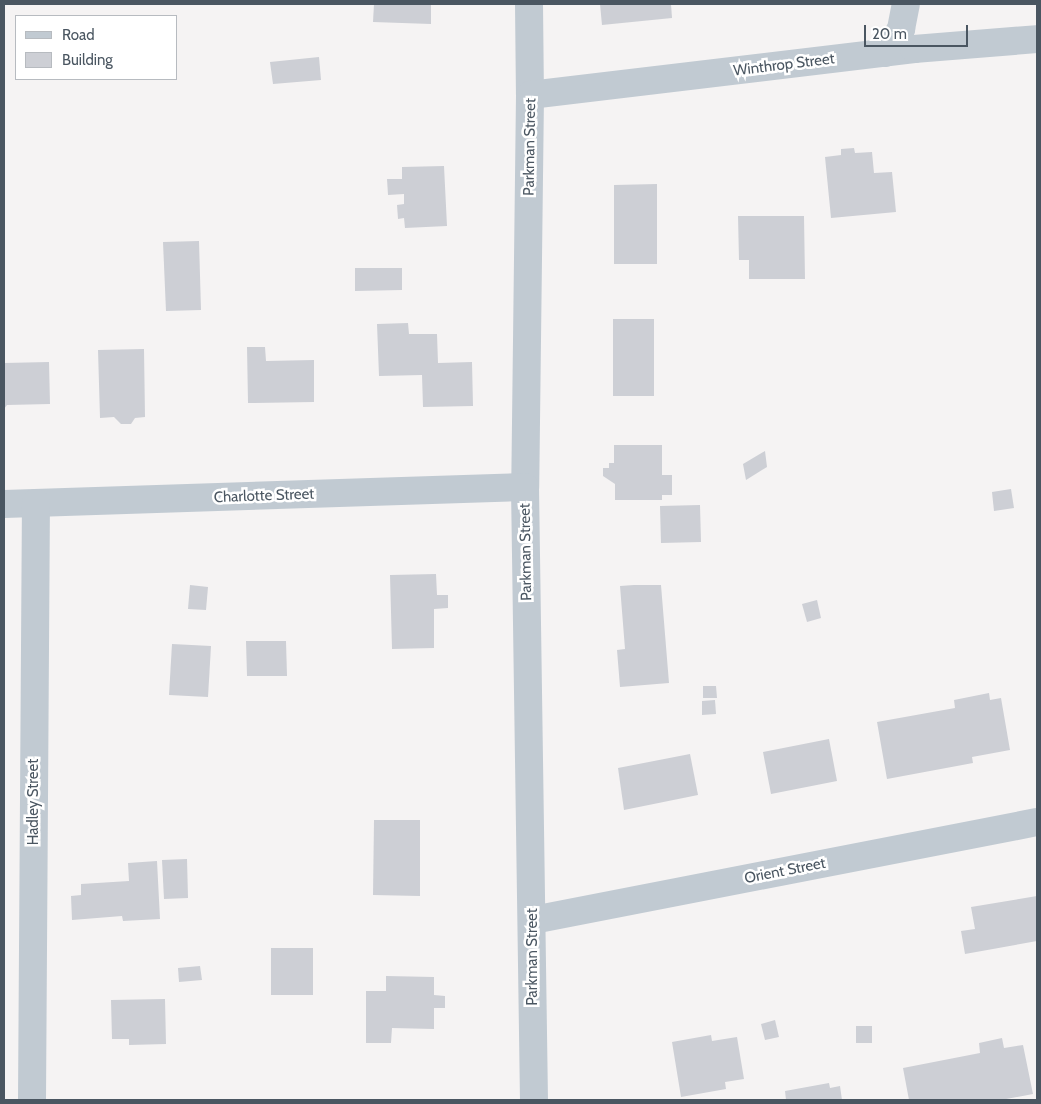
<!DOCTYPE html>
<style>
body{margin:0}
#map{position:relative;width:1041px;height:1104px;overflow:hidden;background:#f5f3f3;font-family:Cabin,sans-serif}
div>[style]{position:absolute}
.building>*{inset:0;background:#cdcfd5}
.street>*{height:28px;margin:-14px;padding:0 14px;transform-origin:14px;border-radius:14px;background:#c1cad2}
span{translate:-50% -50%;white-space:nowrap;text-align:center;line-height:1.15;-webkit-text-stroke:5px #fff;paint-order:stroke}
.street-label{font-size:15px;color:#4a5661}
.frame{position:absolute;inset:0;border:5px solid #4a5661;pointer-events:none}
.legend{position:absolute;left:15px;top:15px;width:162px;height:65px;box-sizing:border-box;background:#fff;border:1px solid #b7bbc0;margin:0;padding:6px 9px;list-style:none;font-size:15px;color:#4a5661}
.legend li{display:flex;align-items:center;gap:10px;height:25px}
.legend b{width:25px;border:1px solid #b7bbc0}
.scale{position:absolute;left:864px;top:25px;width:104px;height:22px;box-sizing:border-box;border:2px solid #4a5661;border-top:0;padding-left:6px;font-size:15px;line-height:18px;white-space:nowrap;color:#4a5661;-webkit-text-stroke:4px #fff;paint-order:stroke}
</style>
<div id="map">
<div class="building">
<i style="clip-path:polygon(374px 4px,431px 4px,431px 24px,373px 22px)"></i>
<i style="clip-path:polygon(600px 4px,671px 4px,672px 18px,602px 25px)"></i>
<i style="clip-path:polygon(319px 57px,321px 80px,273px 84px,270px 62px)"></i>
<i style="clip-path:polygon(854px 148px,855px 153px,872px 152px,874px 173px,892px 172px,896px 212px,831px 218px,825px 157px,841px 155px,841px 149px)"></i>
<i style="clip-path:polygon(444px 166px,447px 226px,405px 228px,404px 218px,398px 219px,397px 205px,404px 204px,404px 194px,388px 195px,387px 179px,402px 179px,402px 167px)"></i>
<i style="clip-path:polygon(657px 184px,657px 264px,614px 264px,614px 185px)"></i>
<i style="clip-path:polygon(738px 216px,804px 216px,805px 279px,749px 279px,749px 260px,739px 260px)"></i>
<i style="clip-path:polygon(199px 241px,201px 310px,166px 311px,163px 242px)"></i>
<i style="clip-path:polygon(355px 268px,402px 268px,402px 290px,355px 291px)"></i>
<i style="clip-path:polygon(613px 319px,654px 319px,654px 396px,613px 396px)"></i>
<i style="clip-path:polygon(408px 323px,409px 334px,437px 334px,438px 363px,472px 362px,473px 406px,423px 407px,422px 375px,379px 376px,377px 324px)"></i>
<i style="clip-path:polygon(247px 347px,265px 347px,266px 361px,314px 360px,314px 402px,248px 403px)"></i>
<i style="clip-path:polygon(144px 349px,145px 417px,135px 418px,131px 424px,121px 424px,114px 417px,100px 418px,98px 350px)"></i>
<i style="clip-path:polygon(49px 362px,50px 404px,7px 405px,4px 409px,4px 363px)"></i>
<i style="clip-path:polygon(614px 445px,662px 445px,662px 475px,672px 475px,672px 495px,662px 495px,662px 500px,615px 500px,615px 484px,603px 476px,603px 468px,609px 468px,609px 463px,614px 463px)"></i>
<i style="clip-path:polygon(765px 451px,767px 467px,746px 480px,743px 464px)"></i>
<i style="clip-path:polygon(1011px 489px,1014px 508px,994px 511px,992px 492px)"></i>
<i style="clip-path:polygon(700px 505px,701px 542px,661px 543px,660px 506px)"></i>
<i style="clip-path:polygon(436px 574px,437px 595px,448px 595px,448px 608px,434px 609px,434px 648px,392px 649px,390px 575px)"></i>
<i style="clip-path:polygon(190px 585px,208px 587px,206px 610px,188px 609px)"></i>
<i style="clip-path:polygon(634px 585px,661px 585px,669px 683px,620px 687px,617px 650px,625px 649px,620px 586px)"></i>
<i style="clip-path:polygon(817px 600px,821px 618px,807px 622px,802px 604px)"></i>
<i style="clip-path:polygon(246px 641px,286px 641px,287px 676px,247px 676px)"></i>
<i style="clip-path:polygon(172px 644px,211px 646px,208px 697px,169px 695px)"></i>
<i style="clip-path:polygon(703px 686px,716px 686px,717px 698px,703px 698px)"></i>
<i style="clip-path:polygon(989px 693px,990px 700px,1001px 698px,1010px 750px,972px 757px,973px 763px,887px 779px,877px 722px,955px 708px,954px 700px)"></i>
<i style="clip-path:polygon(715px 700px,716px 714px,702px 715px,702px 701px)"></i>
<i style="clip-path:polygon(829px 739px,837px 781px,771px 794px,763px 752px)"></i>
<i style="clip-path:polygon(690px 754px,698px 795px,624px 810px,618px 768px)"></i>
<i style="clip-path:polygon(374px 820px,420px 820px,420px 896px,373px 895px)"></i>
<i style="clip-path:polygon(187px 859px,188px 898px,164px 899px,162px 860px)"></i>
<i style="clip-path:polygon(157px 861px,160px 919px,123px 921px,122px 916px,72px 920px,71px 896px,81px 895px,81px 884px,129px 881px,128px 863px)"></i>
<i style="clip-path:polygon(1037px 896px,1037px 941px,965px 954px,961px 931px,975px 929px,971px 907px)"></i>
<i style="clip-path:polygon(271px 948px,313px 948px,313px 995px,271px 995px)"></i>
<i style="clip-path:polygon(200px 966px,202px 980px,179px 982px,178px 968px)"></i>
<i style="clip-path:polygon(386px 976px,434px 977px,434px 995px,445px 996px,445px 1008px,434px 1008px,434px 1029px,392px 1028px,391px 1043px,366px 1043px,366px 991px,386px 991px)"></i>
<i style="clip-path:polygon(165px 999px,166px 1044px,129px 1045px,129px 1039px,112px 1039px,111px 1000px)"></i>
<i style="clip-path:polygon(775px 1020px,779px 1037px,765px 1040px,761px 1024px)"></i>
<i style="clip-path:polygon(856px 1026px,872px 1026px,872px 1043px,856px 1043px)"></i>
<i style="clip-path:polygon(711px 1035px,712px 1041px,737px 1037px,744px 1079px,725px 1082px,726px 1089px,681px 1097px,672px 1042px)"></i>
<i style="clip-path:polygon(1002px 1038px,1004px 1048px,1023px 1045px,1033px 1094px,1001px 1100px,909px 1100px,903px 1068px,980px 1053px,979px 1043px)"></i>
<i style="clip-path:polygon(829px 1083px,830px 1088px,840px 1086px,842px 1100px,786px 1100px,785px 1091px)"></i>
</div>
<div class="street">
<i style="left:529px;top:4px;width:91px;rotate:89.4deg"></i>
<i style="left:530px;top:95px;width:392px;rotate:90.7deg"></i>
<i style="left:525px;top:487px;width:613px;rotate:89.16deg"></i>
<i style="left:885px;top:53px;width:29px;rotate:-56deg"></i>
<i style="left:901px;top:29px;width:25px;rotate:-79deg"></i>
<i style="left:530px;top:95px;width:387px;rotate:-6.8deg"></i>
<i style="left:914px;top:49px;width:123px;rotate:-4.6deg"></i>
<i style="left:4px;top:504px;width:521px;rotate:-1.87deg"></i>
<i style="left:533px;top:920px;width:513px;rotate:-11deg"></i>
<i style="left:32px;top:1100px;width:597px;rotate:-89.62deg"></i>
</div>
<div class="street-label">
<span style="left:784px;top:65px;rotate:-7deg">Winthrop Street</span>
<span style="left:530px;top:147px;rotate:-89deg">Parkman Street</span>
<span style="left:264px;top:496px;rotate:-2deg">Charlotte Street</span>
<span style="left:526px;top:552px;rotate:-91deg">Parkman Street</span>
<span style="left:34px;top:802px;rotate:-90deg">Hadley Street</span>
<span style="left:785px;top:871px;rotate:-11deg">Orient Street</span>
<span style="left:533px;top:957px;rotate:-90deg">Parkman Street</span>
</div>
<div class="frame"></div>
<ul class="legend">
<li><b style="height:6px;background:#c1cad2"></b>Road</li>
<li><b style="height:14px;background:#cdcfd5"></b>Building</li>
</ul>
<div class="scale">20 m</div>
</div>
